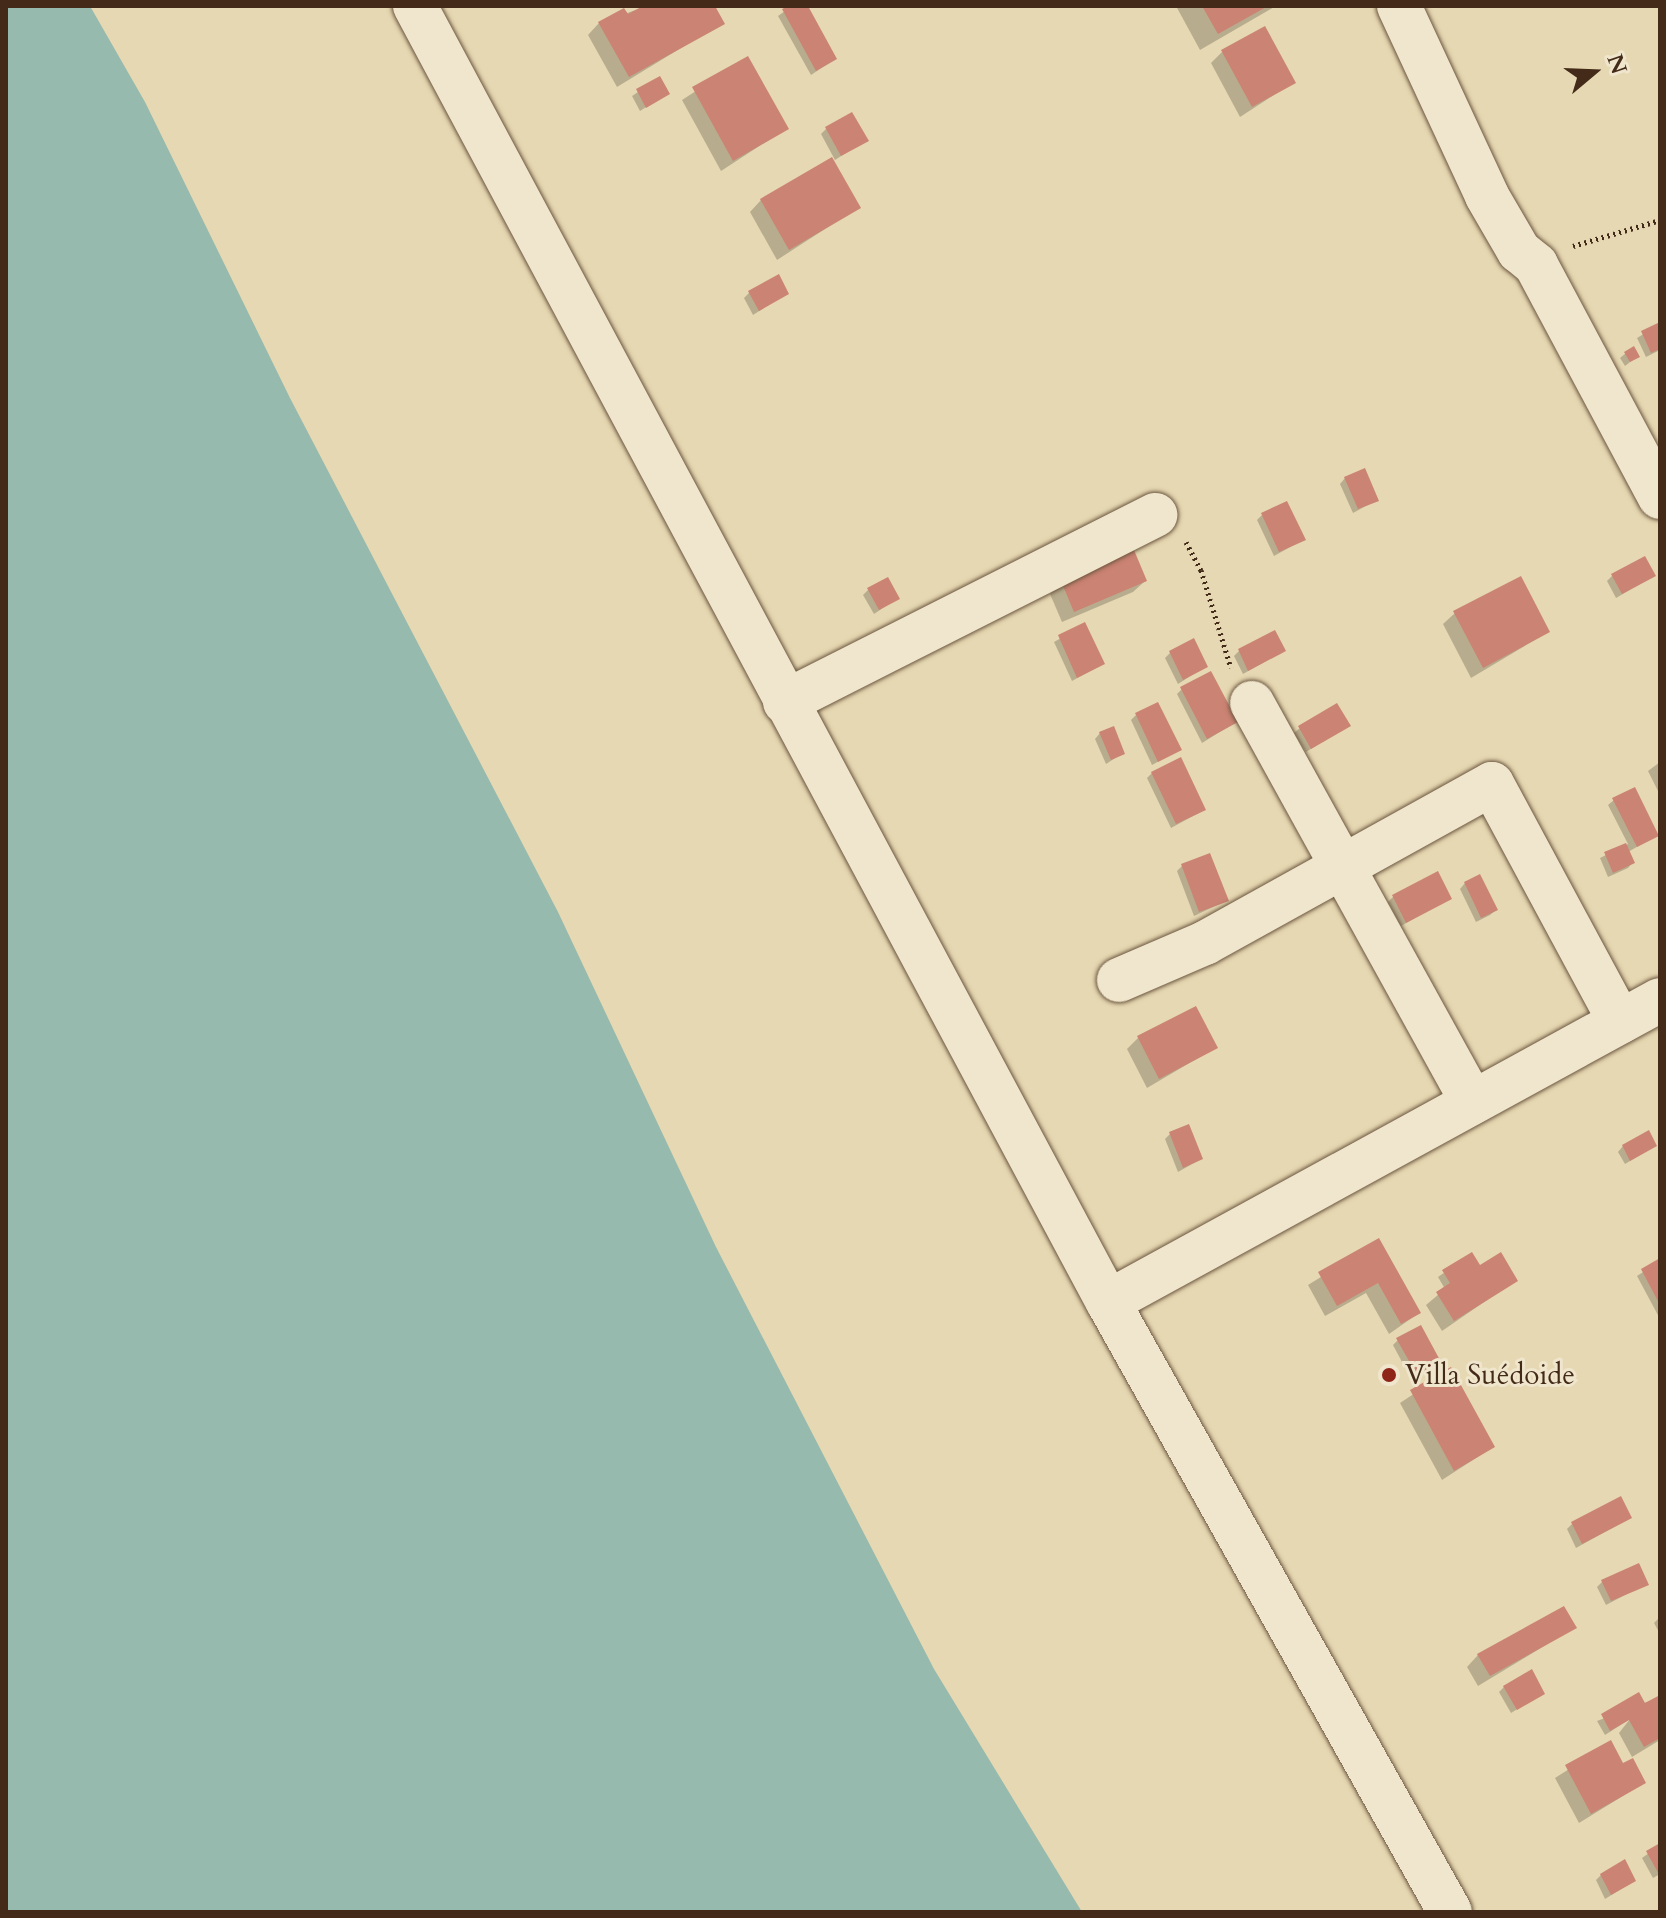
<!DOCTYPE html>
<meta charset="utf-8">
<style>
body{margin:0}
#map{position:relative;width:1666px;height:1918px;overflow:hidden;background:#e6d8b2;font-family:Cardo,serif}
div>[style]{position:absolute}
.water>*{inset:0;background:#96baad}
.shadow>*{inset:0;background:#0003}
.building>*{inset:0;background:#cb8373}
.path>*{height:5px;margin-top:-2.5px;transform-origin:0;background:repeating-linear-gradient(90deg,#442b19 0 2px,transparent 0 6px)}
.roads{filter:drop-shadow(0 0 2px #6c563f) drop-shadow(0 0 2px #6c563f)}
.minor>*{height:44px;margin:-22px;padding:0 22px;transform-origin:22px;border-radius:22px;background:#efe6cd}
.dots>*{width:22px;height:22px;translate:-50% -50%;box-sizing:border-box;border:4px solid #efe6cd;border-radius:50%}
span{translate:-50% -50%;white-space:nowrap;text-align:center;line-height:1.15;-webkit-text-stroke:6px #efe6cd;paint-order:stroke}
.poi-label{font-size:28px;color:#442b19}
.left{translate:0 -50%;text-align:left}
.frame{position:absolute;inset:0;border:8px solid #442b19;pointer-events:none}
.north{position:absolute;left:1554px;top:32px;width:80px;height:80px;-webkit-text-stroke:6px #efe6cd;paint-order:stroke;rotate:71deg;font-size:22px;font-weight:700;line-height:32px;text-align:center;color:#442b19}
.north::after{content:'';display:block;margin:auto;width:28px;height:36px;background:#442b19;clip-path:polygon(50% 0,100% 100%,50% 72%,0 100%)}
</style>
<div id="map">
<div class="water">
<i style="clip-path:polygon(6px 6px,90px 6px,145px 102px,290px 398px,558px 912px,716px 1247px,934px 1669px,1082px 1912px,6px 1912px)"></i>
</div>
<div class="shadow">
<i style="clip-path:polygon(647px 6px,718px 6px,715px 10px,722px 23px,617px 87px,588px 35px,599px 23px)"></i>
<i style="clip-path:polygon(792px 6px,805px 6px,835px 59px,811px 75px,778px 16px)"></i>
<i style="clip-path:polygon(1176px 6px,1276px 6px,1200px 50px)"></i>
<i style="clip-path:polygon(1222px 52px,1294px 82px,1240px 117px,1211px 63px)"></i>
<i style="clip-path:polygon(747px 58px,787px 128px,721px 171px,682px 100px)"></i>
<i style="clip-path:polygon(659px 78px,668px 93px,640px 111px,632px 96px)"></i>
<i style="clip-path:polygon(826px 129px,866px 140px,835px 160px,821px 134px)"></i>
<i style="clip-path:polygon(761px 200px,859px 207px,777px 260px,750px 212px)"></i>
<i style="clip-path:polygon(749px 293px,787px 293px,753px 315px,744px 298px)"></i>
<i style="clip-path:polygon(1660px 324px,1660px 350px,1646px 357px,1637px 338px)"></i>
<i style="clip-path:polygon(1626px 353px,1638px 356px,1625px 366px,1620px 358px)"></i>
<i style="clip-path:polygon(1345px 478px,1377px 500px,1353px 513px,1340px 484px)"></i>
<i style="clip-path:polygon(1262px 515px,1303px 540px,1274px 556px,1257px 520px)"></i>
<i style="clip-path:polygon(1612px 576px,1654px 576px,1616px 598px,1607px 581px)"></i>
<i style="clip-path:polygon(1145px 581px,1133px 592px,1062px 622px,1050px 594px,1062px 582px)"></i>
<i style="clip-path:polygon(868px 590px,898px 598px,874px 614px,863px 595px)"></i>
<i style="clip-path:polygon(1455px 613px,1548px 632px,1471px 678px,1443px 624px)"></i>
<i style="clip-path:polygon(1084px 625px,1103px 664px,1072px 681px,1054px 642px)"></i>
<i style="clip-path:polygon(1239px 651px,1284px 651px,1243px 674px,1234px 656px)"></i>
<i style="clip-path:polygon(1170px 653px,1206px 666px,1178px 684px,1165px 658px)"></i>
<i style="clip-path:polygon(1182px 689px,1236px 722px,1202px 743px,1177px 694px)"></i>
<i style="clip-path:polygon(1136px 715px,1179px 750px,1152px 765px,1131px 720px)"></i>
<i style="clip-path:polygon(1348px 726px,1306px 752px,1294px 733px,1300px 728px)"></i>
<i style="clip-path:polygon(1100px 733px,1123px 753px,1106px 764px,1095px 739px)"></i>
<i style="clip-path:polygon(1660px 762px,1660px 795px,1648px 771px)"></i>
<i style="clip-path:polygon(1152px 773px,1204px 810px,1171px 828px,1147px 778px)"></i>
<i style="clip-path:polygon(1614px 800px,1656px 836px,1628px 852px,1633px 862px,1628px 868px,1608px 877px,1600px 858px,1628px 844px,1608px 805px)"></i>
<i style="clip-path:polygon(1182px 866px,1226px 901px,1194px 916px,1177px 871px)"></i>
<i style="clip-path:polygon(1465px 883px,1496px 910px,1490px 915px,1476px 922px,1460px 889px)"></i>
<i style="clip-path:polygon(1393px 897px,1450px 898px,1401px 926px,1388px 902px)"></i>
<i style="clip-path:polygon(1138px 1038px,1215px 1048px,1147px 1088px,1127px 1049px)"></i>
<i style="clip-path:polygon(1170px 1134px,1201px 1159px,1178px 1172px,1165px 1139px)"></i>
<i style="clip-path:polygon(1623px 1146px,1655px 1146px,1625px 1164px,1618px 1152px)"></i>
<i style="clip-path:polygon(1379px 1241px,1419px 1313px,1389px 1334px,1366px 1293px,1325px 1316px,1308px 1285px)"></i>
<i style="clip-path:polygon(1471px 1254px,1479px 1267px,1516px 1280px,1442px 1331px,1426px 1305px,1445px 1289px,1438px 1277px)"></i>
<i style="clip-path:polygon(1660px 1261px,1660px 1319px,1637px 1276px)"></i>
<i style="clip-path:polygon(1398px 1340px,1439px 1362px,1411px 1379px,1393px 1345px)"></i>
<i style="clip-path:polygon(1450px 1370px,1493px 1447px,1442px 1480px,1400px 1403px)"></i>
<i style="clip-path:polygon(1630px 1518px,1576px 1548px,1567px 1529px,1572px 1524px)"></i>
<i style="clip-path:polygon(1603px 1581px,1646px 1584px,1606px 1605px,1597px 1587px)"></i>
<i style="clip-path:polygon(1659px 1618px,1660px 1618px,1660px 1634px,1654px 1623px)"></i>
<i style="clip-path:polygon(1574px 1628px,1478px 1686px,1467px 1667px,1478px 1655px)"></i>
<i style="clip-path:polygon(1504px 1687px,1543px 1693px,1511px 1713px,1499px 1692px)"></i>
<i style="clip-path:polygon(1660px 1697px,1660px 1740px,1632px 1757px,1619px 1733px,1630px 1719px,1605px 1735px,1597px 1721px)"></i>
<i style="clip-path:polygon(1610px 1743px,1622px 1766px,1644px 1783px,1579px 1823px,1555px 1778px)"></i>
<i style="clip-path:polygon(1660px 1845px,1660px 1874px,1653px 1878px,1642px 1858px)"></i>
<i style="clip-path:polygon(1601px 1875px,1634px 1881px,1605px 1899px,1596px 1880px)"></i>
</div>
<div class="building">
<i style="clip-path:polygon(643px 6px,715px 6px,725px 24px,629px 77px,598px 22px,624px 8px,628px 14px)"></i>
<i style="clip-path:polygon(788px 6px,808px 6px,837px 59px,816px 71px,782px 9px)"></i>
<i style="clip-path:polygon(1202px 6px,1268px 6px,1218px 34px)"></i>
<i style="clip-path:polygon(1265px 26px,1296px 83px,1252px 107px,1221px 50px)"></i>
<i style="clip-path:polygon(748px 56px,789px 129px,733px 161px,692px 87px)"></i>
<i style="clip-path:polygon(660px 76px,670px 94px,646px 108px,636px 89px)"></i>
<i style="clip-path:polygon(852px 112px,869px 141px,841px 156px,825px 127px)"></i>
<i style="clip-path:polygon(832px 157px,861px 208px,789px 250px,760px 199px)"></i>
<i style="clip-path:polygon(779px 274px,789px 294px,759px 311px,748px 291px)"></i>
<i style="clip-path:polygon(1660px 322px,1660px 349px,1651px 353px,1641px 331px)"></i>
<i style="clip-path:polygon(1634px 346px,1640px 357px,1630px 362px,1624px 352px)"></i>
<i style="clip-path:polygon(1365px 468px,1379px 501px,1358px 509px,1344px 477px)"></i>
<i style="clip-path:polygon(1287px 501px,1306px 540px,1279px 552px,1261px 513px)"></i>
<i style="clip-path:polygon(1134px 550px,1147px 581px,1074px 612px,1061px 581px)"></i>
<i style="clip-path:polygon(1645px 556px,1656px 576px,1622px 594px,1611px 574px)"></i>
<i style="clip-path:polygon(1521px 576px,1550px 632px,1483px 668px,1453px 611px)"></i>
<i style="clip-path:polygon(888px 577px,900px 599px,879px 610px,867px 588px)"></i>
<i style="clip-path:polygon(1085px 622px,1105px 664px,1077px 678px,1058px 635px)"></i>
<i style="clip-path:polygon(1275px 630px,1286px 651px,1248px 671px,1238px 649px)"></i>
<i style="clip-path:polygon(1194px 638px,1208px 667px,1183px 680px,1169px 651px)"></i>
<i style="clip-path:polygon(1211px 671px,1238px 722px,1207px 739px,1180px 687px)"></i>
<i style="clip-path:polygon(1158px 702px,1182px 750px,1158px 762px,1135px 713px)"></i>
<i style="clip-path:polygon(1337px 703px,1351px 726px,1311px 749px,1298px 726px)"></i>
<i style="clip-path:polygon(1114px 726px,1125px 754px,1111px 760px,1099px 732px)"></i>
<i style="clip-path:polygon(1181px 757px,1206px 810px,1176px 824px,1151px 772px)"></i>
<i style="clip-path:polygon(1635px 787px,1659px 836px,1637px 847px,1612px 798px)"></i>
<i style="clip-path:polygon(1626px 843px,1635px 863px,1613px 873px,1604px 852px)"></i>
<i style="clip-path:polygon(1210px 853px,1229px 901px,1199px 912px,1181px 864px)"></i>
<i style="clip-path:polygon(1438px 871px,1452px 899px,1406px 923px,1392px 895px)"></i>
<i style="clip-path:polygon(1480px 874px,1498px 910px,1481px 918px,1464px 882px)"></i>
<i style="clip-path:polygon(1196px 1006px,1218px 1048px,1159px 1079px,1137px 1036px)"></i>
<i style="clip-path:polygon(1189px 1124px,1203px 1159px,1183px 1168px,1169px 1132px)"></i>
<i style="clip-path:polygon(1649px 1130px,1657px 1146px,1630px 1161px,1622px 1145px)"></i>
<i style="clip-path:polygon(1379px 1238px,1421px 1313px,1401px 1324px,1378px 1283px,1337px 1306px,1318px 1272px)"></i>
<i style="clip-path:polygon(1472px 1252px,1480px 1265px,1501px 1252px,1518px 1281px,1454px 1321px,1436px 1292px,1450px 1283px,1442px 1270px)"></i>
<i style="clip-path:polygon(1660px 1258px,1660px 1305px,1641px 1269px)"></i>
<i style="clip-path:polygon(1421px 1325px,1441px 1362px,1417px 1375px,1396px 1338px)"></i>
<i style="clip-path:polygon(1451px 1367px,1495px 1447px,1454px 1471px,1410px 1390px)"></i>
<i style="clip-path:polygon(1621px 1496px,1632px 1518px,1582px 1544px,1571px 1522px)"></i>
<i style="clip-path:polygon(1639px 1563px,1649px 1585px,1611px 1601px,1601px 1580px)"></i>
<i style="clip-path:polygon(1564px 1606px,1577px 1628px,1490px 1676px,1477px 1654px)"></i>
<i style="clip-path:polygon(1532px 1669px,1545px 1694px,1517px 1710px,1503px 1686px)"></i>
<i style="clip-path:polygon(1639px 1692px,1645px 1703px,1660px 1695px,1660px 1738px,1644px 1747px,1629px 1720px,1610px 1731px,1601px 1714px)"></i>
<i style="clip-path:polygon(1611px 1740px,1623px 1763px,1633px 1758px,1646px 1783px,1591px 1814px,1565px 1765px)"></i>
<i style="clip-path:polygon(1660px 1843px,1660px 1876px,1646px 1851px)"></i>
<i style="clip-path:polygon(1625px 1859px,1636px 1881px,1611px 1895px,1600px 1874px)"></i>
</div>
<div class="path">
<i style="left:1573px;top:246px;width:91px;rotate:-16.6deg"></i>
<i style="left:1186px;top:542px;width:32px;rotate:62deg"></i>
<i style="left:1201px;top:570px;width:102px;rotate:73deg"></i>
</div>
<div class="roads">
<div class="minor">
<i style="left:415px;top:6px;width:1470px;rotate:61.87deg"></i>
<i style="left:1108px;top:1302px;width:699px;rotate:60.72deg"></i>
<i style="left:1399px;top:6px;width:209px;rotate:65.1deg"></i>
<i style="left:1487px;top:196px;width:64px;rotate:59.8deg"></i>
<i style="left:1519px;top:251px;width:22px;rotate:39deg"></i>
<i style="left:1536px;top:265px;width:263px;rotate:61.9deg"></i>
<i style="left:785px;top:702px;width:415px;rotate:-26.8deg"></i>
<i style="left:1252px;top:703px;width:456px;rotate:61.1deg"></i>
<i style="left:1119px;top:980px;width:94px;rotate:-23.3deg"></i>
<i style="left:1205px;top:943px;width:328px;rotate:-29deg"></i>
<i style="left:1492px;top:784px;width:270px;rotate:61.7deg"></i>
<i style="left:1108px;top:1302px;width:629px;rotate:-28.68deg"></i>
</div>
</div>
<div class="dots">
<i style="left:1389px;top:1375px;background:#8f2418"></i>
</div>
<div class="poi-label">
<span class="left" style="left:1405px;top:1375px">Villa Suédoide</span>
</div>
<div class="frame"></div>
<div class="north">N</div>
</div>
